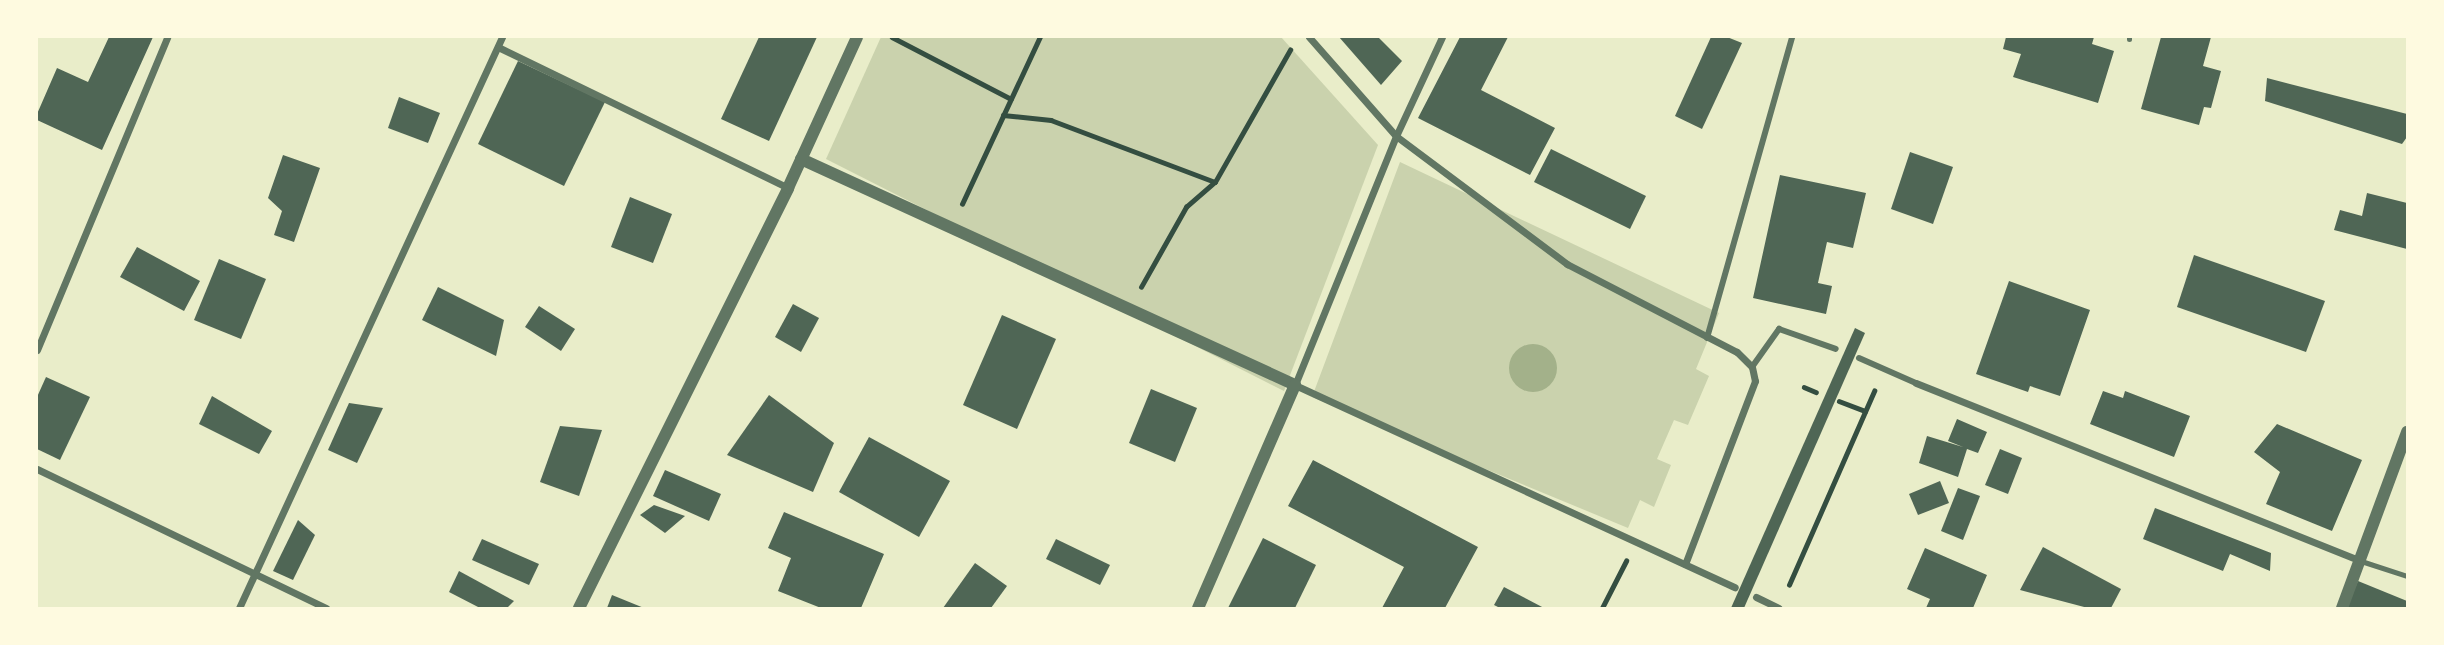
<!DOCTYPE html>
<style>
body{margin:0}
#map{position:relative;width:2444px;height:645px;overflow:hidden;background:#e9edc9;font-family:Literata,serif}
div>[style]{position:absolute}
.green>*{inset:0;background:#cad2ad}
.water>*{inset:0;background:#a3b18a}
.round{border-radius:50%}
.building>*{inset:0;background:#4f6655}
.path>*{height:4.5px;margin:-2.25px;padding:0 2.25px;transform-origin:2.25px;border-radius:2.25px;background:#344e41}
.service>*{height:5px;margin:-2.5px;padding:0 2.5px;transform-origin:2.5px;border-radius:2.5px;background:#617663}
.pedestrian>*{height:6px;margin:-3px;padding:0 3px;transform-origin:3px;border-radius:3px;background:#617663}
.minor>*{height:7px;margin:-3.5px;padding:0 3.5px;transform-origin:3.5px;border-radius:3.5px;background:#617663}
.tertiary>*{height:12px;margin:-6px;padding:0 6px;transform-origin:6px;border-radius:6px;background:#617663}
span{translate:-50% -50%;white-space:nowrap;text-align:center;line-height:1.15;-webkit-text-stroke:7px #fefae0;paint-order:stroke}
.frame{position:absolute;inset:0;border:38px solid #fefae0;pointer-events:none}
</style>
<div id="map">
<div class="green">
<i style="clip-path:polygon(881px 37px,1281px 37px,1378px 145px,1284px 391px,826px 159px)"></i>
<i style="clip-path:polygon(1400px 162px,1719px 313px,1696px 369px,1709px 376px,1688px 425px,1674px 420px,1657px 459px,1671px 465px,1654px 507px,1640px 500px,1628px 528px,1312px 397px)"></i>
</div>
<div class="water">
<i class="round" style="left:1509px;top:344px;width:48px;height:48px"></i>
</div>
<div class="building">
<i style="clip-path:polygon(109px 37px,153px 37px,102px 150px,37px 120px,37px 114px,57px 68px,88px 82px)"></i>
<i style="clip-path:polygon(759px 37px,817px 37px,769px 141px,721px 119px)"></i>
<i style="clip-path:polygon(1339px 37px,1378px 37px,1402px 61px,1381px 85px)"></i>
<i style="clip-path:polygon(1460px 37px,1508px 37px,1481px 90px,1555px 128px,1530px 175px,1418px 118px)"></i>
<i style="clip-path:polygon(1711px 37px,1727px 37px,1742px 43px,1702px 129px,1675px 116px)"></i>
<i style="clip-path:polygon(2006px 37px,2094px 37px,2092px 44px,2114px 51px,2098px 103px,2013px 77px,2021px 54px,2003px 49px)"></i>
<i style="clip-path:polygon(2161px 37px,2211px 37px,2203px 66px,2221px 71px,2211px 108px,2204px 107px,2199px 125px,2141px 109px)"></i>
<i style="clip-path:polygon(518px 61px,605px 102px,564px 186px,478px 144px)"></i>
<i style="clip-path:polygon(2267px 78px,2407px 114px,2407px 137px,2402px 144px,2265px 101px)"></i>
<i style="clip-path:polygon(399px 97px,440px 113px,428px 143px,388px 128px)"></i>
<i style="clip-path:polygon(1551px 149px,1646px 196px,1630px 229px,1534px 182px)"></i>
<i style="clip-path:polygon(1910px 152px,1953px 167px,1933px 224px,1891px 209px)"></i>
<i style="clip-path:polygon(283px 155px,320px 168px,294px 242px,274px 235px,282px 211px,268px 198px)"></i>
<i style="clip-path:polygon(1780px 175px,1866px 193px,1853px 248px,1827px 242px,1818px 283px,1832px 286px,1826px 314px,1753px 298px)"></i>
<i style="clip-path:polygon(2367px 193px,2407px 203px,2407px 249px,2334px 230px,2340px 210px,2362px 216px)"></i>
<i style="clip-path:polygon(630px 197px,672px 214px,653px 263px,611px 247px)"></i>
<i style="clip-path:polygon(137px 247px,200px 281px,184px 311px,120px 277px)"></i>
<i style="clip-path:polygon(2194px 255px,2325px 301px,2306px 352px,2177px 307px)"></i>
<i style="clip-path:polygon(219px 259px,266px 279px,241px 339px,194px 320px)"></i>
<i style="clip-path:polygon(2009px 281px,2090px 310px,2060px 396px,2030px 386px,2028px 392px,1976px 374px)"></i>
<i style="clip-path:polygon(438px 287px,504px 320px,496px 356px,422px 320px)"></i>
<i style="clip-path:polygon(793px 304px,819px 318px,801px 352px,775px 337px)"></i>
<i style="clip-path:polygon(539px 306px,575px 329px,561px 351px,525px 327px)"></i>
<i style="clip-path:polygon(1002px 315px,1056px 339px,1017px 429px,963px 405px)"></i>
<i style="clip-path:polygon(1855px 328px,1865px 333px,1744px 608px,1731px 608px)"></i>
<i style="clip-path:polygon(46px 377px,90px 397px,60px 460px,37px 449px,37px 397px)"></i>
<i style="clip-path:polygon(1151px 389px,1197px 408px,1175px 462px,1129px 443px)"></i>
<i style="clip-path:polygon(2103px 391px,2123px 398px,2125px 391px,2190px 416px,2174px 457px,2090px 424px)"></i>
<i style="clip-path:polygon(769px 395px,834px 443px,813px 492px,727px 455px)"></i>
<i style="clip-path:polygon(212px 396px,272px 431px,259px 454px,199px 424px)"></i>
<i style="clip-path:polygon(349px 403px,383px 408px,357px 463px,328px 450px)"></i>
<i style="clip-path:polygon(1957px 419px,1987px 432px,1978px 453px,1967px 449px,1958px 477px,1919px 463px,1927px 436px,1963px 447px,1948px 441px)"></i>
<i style="clip-path:polygon(2277px 424px,2362px 460px,2332px 531px,2266px 504px,2280px 472px,2254px 452px)"></i>
<i style="clip-path:polygon(560px 426px,602px 430px,579px 496px,540px 482px)"></i>
<i style="clip-path:polygon(869px 437px,950px 481px,919px 537px,839px 492px)"></i>
<i style="clip-path:polygon(2000px 449px,2022px 458px,2008px 494px,1985px 485px)"></i>
<i style="clip-path:polygon(1313px 460px,1478px 547px,1445px 608px,1382px 608px,1404px 567px,1288px 506px)"></i>
<i style="clip-path:polygon(665px 470px,721px 494px,709px 521px,653px 496px)"></i>
<i style="clip-path:polygon(1940px 481px,1949px 503px,1918px 515px,1909px 494px)"></i>
<i style="clip-path:polygon(1958px 488px,1980px 496px,1963px 540px,1941px 531px)"></i>
<i style="clip-path:polygon(654px 505px,685px 516px,665px 533px,640px 515px)"></i>
<i style="clip-path:polygon(2155px 508px,2271px 553px,2270px 571px,2230px 554px,2223px 571px,2143px 539px)"></i>
<i style="clip-path:polygon(784px 512px,884px 554px,861px 608px,821px 608px,778px 591px,791px 558px,768px 548px)"></i>
<i style="clip-path:polygon(298px 520px,315px 535px,293px 580px,273px 571px)"></i>
<i style="clip-path:polygon(1263px 538px,1316px 565px,1295px 608px,1228px 608px)"></i>
<i style="clip-path:polygon(482px 539px,539px 564px,529px 585px,472px 560px)"></i>
<i style="clip-path:polygon(1056px 539px,1110px 565px,1100px 585px,1046px 559px)"></i>
<i style="clip-path:polygon(2043px 547px,2121px 589px,2111px 608px,2088px 608px,2020px 590px)"></i>
<i style="clip-path:polygon(1925px 548px,1987px 575px,1973px 608px,1926px 608px,1930px 599px,1907px 589px)"></i>
<i style="clip-path:polygon(975px 563px,1007px 586px,991px 608px,943px 608px)"></i>
<i style="clip-path:polygon(459px 571px,514px 601px,507px 608px,480px 608px,449px 592px)"></i>
<i style="clip-path:polygon(2358px 581px,2407px 601px,2407px 608px,2346px 608px)"></i>
<i style="clip-path:polygon(1504px 587px,1544px 608px,1500px 608px,1494px 605px)"></i>
<i style="clip-path:polygon(612px 595px,644px 608px,607px 608px)"></i>
</div>
<div class="path">
<i style="left:892px;top:37px;width:134px;rotate:27.5deg"></i>
<i style="left:1003px;top:115px;width:48px;rotate:5.9deg"></i>
<i style="left:1051px;top:120px;width:175px;rotate:20.7deg"></i>
<i style="left:962px;top:204px;width:184px;rotate:-65deg"></i>
<i style="left:1141px;top:287px;width:92px;rotate:-60.6deg"></i>
<i style="left:1186px;top:207px;width:38px;rotate:-41deg"></i>
<i style="left:1215px;top:182px;width:152px;rotate:-60.4deg"></i>
<i style="left:1804px;top:387px;width:13px;rotate:23deg"></i>
<i style="left:1839px;top:401px;width:28px;rotate:21deg"></i>
<i style="left:1789px;top:585px;width:212px;rotate:-66.3deg"></i>
<i style="left:1602px;top:608px;width:53px;rotate:-62.9deg"></i>
</div>
<div class="service">
<i style="left:2129px;top:39px;width:2px;rotate:-90deg"></i>
<i style="left:2361px;top:561px;width:48px;rotate:18.1deg"></i>
</div>
<div class="pedestrian">
<i style="left:1707px;top:338px;width:313px;rotate:-74.2deg"></i>
<i style="left:1859px;top:358px;width:62px;rotate:23.7deg"></i>
<i style="left:1752px;top:367px;width:47px;rotate:-54.6deg"></i>
<i style="left:1779px;top:329px;width:60px;rotate:19.3deg"></i>
</div>
<div class="minor">
<i style="left:1309px;top:37px;width:132px;rotate:48.7deg"></i>
<i style="left:1396px;top:136px;width:214px;rotate:36.8deg"></i>
<i style="left:1567px;top:264px;width:191px;rotate:27.4deg"></i>
<i style="left:1737px;top:352px;width:21px;rotate:45deg"></i>
<i style="left:1752px;top:367px;width:14px;rotate:78deg"></i>
<i style="left:1755px;top:381px;width:196px;rotate:110.9deg"></i>
<i style="left:1442px;top:37px;width:109px;rotate:114.9deg"></i>
<i style="left:1396px;top:136px;width:269px;rotate:112.1deg"></i>
<i style="left:1295px;top:385px;width:484px;rotate:24.7deg"></i>
<i style="left:498px;top:47px;width:322px;rotate:25.9deg"></i>
<i style="left:37px;top:350px;width:339px;rotate:-67.4deg"></i>
<i style="left:1916px;top:383px;width:478px;rotate:21.8deg"></i>
<i style="left:37px;top:469px;width:321px;rotate:25.7deg"></i>
<i style="left:1756px;top:597px;width:25px;rotate:26deg"></i>
<i style="left:239px;top:608px;width:629px;rotate:-65.27deg"></i>
</div>
<div class="tertiary">
<i style="left:801px;top:159px;width:543px;rotate:24.58deg"></i>
<i style="left:1295px;top:385px;width:243px;rotate:113.5deg"></i>
<i style="left:579px;top:608px;width:469px;rotate:-63.5deg"></i>
<i style="left:788px;top:188px;width:166px;rotate:-65.4deg"></i>
<i style="left:2342px;top:608px;width:188px;rotate:-69.7deg"></i>
</div>
<div class="frame"></div>
</div>
